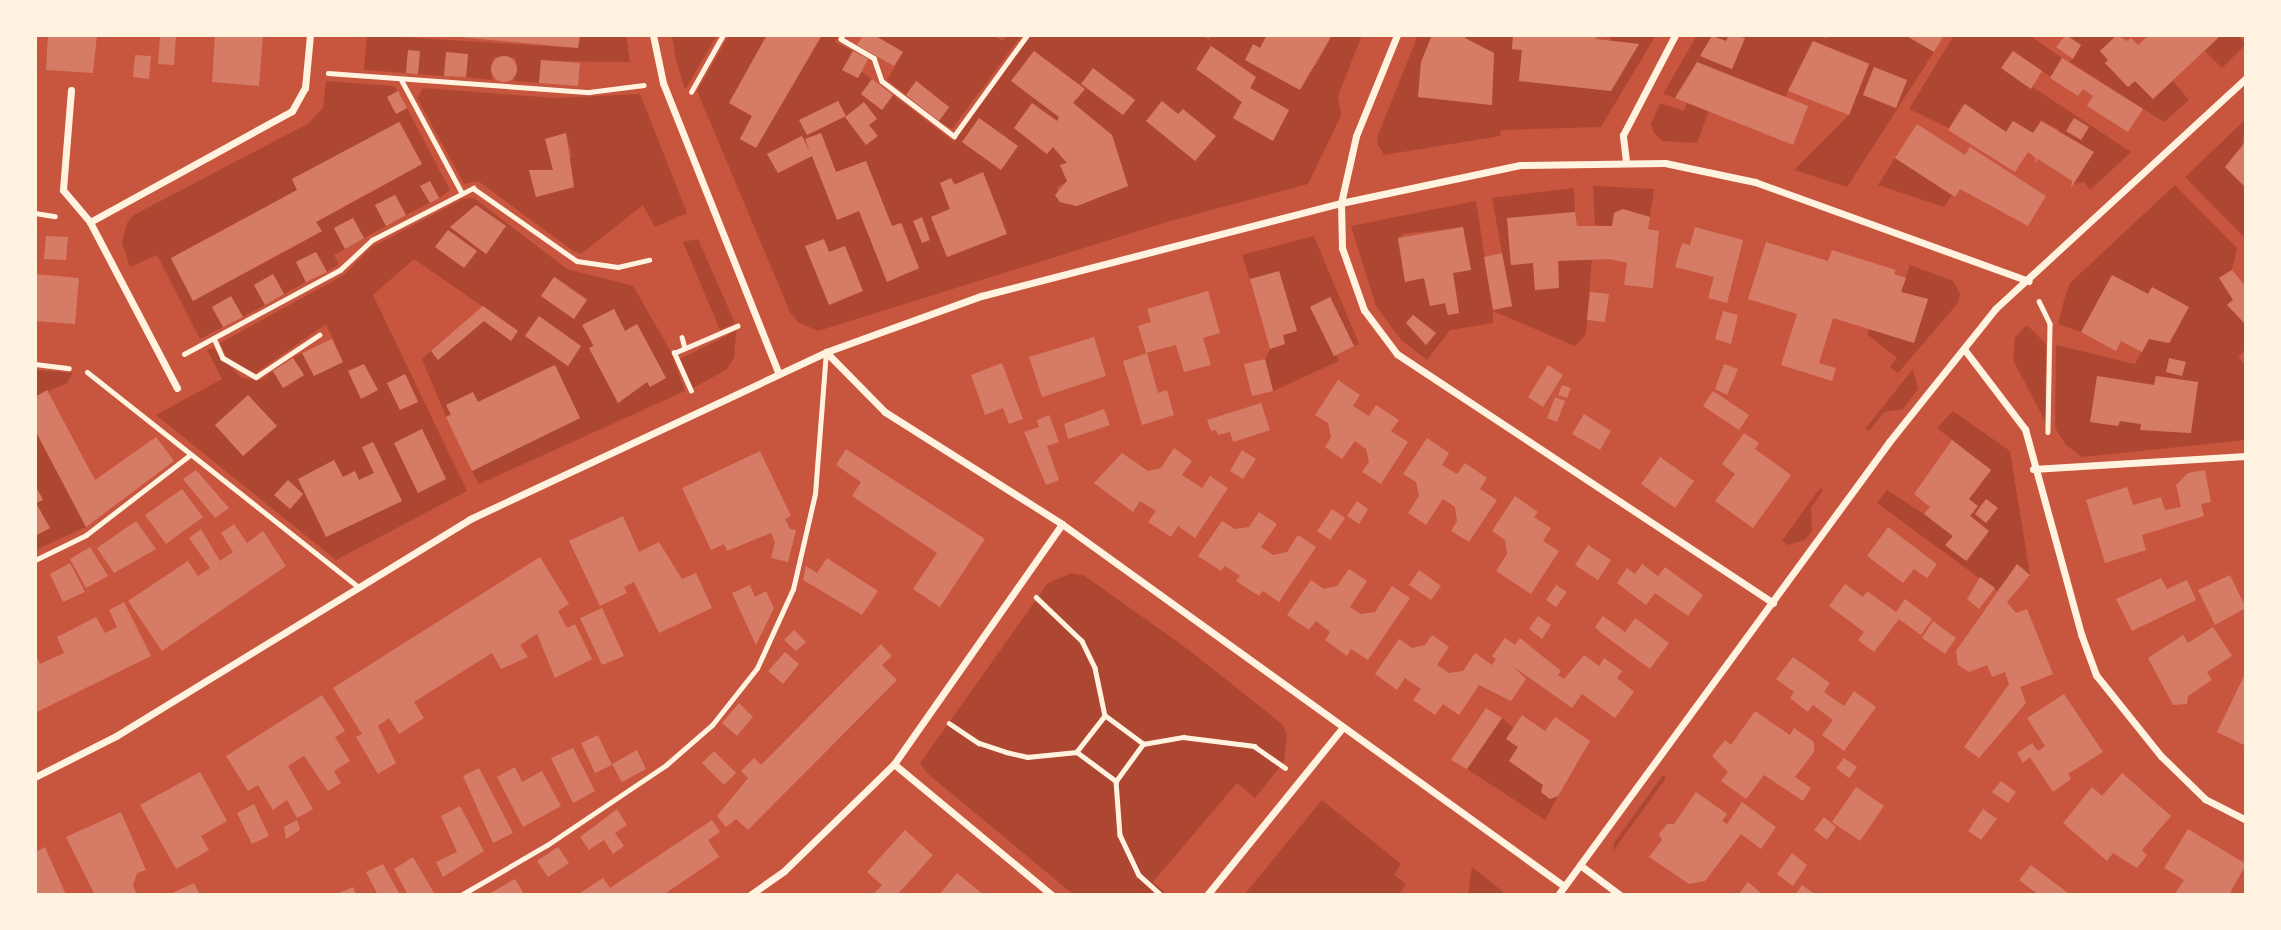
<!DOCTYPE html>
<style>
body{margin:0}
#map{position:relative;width:2281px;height:930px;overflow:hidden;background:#c8553d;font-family:"Archivo Narrow",sans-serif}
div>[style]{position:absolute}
.green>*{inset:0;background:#ae4732}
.building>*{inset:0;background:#d67c66}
.round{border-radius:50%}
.path>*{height:4.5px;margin:-2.25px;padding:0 2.25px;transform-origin:2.25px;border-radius:2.25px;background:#fff3e0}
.service>*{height:5px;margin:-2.5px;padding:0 2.5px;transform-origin:2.5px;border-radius:2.5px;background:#fff3e0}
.minor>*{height:7px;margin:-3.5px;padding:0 3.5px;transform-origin:3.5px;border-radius:3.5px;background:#fff3e0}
span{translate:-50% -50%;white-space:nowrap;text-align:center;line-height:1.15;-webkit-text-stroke:5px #fff3e0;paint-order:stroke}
.frame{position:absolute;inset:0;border:37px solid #fff3e0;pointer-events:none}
</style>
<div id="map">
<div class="green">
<i style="clip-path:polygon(367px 35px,578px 48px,580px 35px,626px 35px,630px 62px,541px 61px,539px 83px,514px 81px,516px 58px,505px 57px,494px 57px,492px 80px,466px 77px,468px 54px,447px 53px,444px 76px,418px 74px,419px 51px,408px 51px,406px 73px,364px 70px)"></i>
<i style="clip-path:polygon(672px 35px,717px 35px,685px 90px,676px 60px)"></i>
<i style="clip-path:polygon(evenodd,729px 35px,767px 35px,729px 103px,752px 116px,740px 139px,756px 147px,822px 35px,838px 35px,835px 42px,853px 51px,843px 70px,858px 78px,862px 72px,872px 79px,861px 94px,882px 110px,893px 95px,954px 142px,1031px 35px,1202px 35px,1209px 40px,1212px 35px,1267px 35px,1260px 48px,1253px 45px,1245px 60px,1316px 65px,1332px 35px,1362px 35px,1338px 96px,1341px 116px,1308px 184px,1170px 221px,818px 331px,798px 322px,790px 312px,697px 91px,729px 35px,1211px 46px,1256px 77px,1250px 88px,1289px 110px,1273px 140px,1233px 118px,1242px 102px,1196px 69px,1211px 46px,729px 35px,1034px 51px,1084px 89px,1073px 103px,1112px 135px,1128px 186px,1077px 206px,1059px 202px,1057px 188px,1067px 181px,1060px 165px,1067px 163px,1053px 147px,1046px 154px,1014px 128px,1032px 104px,1057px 121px,1059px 117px,1012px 81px,1034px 51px,729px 35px,1093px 69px,1135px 100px,1123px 115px,1082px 84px,1093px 69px,729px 35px,838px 102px,845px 116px,807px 135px,838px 102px,729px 35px,979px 118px,1018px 146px,1001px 169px,979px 118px,729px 35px,821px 133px,836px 172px,866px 161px,892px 226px,902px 223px,919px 269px,887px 281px,859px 211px,837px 220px,821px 133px,729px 35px,801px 136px,811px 156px,778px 173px,767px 154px,801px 136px,729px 35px,951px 179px,1006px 234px,947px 257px,931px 217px,950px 209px,940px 183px,951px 179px)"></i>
<i style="clip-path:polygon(874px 35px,992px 35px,1003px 41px,1007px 35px,1022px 35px,952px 129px,939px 121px,949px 107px,917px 81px,906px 95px,887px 80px,903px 52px)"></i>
<i style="clip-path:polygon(1418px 35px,1432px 35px,1421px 63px,1418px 97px,1491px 105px,1494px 53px,1465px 38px,1466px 35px,1513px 35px,1512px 49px,1522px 50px,1519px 81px,1611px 91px,1638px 44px,1610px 41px,1610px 35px,1656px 35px,1601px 127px,1501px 130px,1500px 136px,1384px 155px,1377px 143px,1378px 135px)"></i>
<i style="clip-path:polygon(evenodd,1697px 35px,1729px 35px,1726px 41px,1712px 36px,1700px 56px,1732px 69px,1744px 38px,1737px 35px,1819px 35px,1827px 39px,1830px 35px,1905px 35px,1934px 52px,1847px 187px,1794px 170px,1849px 115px,1869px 63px,1813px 41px,1785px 97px,1698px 63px,1675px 98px,1663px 94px,1697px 35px,1874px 67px,1896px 108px,1863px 95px,1874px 67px)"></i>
<i style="clip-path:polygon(1954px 35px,2029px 35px,2062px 58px,2051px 77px,2013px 51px,2002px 67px,2131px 152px,2090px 190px,2084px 182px,2073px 184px,2058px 129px,2042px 121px,2033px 133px,2013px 121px,2006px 132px,1964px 103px,1949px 128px,1909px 109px)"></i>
<i style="clip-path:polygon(2066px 35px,2117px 35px,2100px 51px,2108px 60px,2105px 63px,2128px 87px,2135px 81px,2153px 99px,2173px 81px,2189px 100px,2164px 122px,2070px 62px,2081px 45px)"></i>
<i style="clip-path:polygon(2221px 35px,2237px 35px,2246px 44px,2222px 68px,2205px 51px)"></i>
<i style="clip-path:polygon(evenodd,326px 81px,394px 86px,398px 91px,387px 97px,396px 114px,407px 108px,450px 190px,439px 198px,430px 182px,421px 187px,430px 203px,406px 215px,395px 195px,375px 205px,386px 226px,364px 238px,353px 218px,334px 228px,345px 249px,334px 255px,339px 264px,327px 272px,316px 252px,296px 262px,306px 282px,284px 294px,274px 275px,264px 279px,254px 285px,265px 305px,243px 317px,231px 297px,212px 307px,223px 327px,200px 339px,157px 255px,130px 267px,122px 243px,127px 223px,134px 215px,309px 123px,323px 108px,326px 81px,400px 122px,422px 164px,316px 222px,321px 232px,193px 301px,171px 259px,297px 190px,292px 179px,400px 122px)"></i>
<i style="clip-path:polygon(evenodd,423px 88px,554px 98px,640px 94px,687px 213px,655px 227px,643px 205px,581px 254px,573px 251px,478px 181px,464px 184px,417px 98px,423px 88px,566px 133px,572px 156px,536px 197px,529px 170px,553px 170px,545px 139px,566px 133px)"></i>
<i style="clip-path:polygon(1660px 103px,1684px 111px,1687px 103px,1709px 111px,1697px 143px,1662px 141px,1654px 133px,1651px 124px)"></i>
<i style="clip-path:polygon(2246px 119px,2242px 145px,2246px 239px,2185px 177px)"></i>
<i style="clip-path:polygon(1895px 158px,1952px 195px,1944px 207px,1878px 185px)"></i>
<i style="clip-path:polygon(evenodd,2175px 185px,2237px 248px,2232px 270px,2219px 278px,2233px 300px,2227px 305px,2246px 325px,2246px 348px,2238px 357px,2246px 366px,2246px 440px,2082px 457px,2066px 445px,2055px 428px,2056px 345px,2135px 364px,2149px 339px,2170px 343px,2188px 308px,2152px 288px,2148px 294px,2112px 275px,2081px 332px,2058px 324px,2064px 300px,2070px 283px,2175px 185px,2156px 376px,2198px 383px,2190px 433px,2141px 430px,2141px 424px,2120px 421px,2118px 426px,2091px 422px,2154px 385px,2156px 376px)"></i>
<i style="clip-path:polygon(1593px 186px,1654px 189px,1650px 217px,1623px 210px,1612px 226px,1595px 225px)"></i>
<i style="clip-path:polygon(evenodd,1574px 188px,1575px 212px,1507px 219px,1511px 265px,1533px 263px,1535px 290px,1559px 287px,1558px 261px,1592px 258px,1586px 334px,1575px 346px,1493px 311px,1493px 323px,1450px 330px,1427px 360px,1401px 340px,1376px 306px,1351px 226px,1476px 201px,1493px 310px,1512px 306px,1492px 198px,1574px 188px,1463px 227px,1471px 270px,1453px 273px,1459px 313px,1448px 315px,1445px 303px,1430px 306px,1424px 278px,1405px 281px,1398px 239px,1403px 234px,1463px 227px,1574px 188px,1413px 315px,1436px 333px,1426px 345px,1406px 323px,1413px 315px)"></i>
<i style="clip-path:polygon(evenodd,474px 198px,567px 269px,633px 286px,670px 350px,685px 391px,479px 484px,472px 471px,580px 418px,554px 365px,478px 402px,473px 393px,446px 417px,422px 359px,431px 351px,439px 359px,484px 321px,510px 340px,518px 331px,414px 259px,373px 295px,467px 491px,336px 560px,156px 415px,222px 379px,207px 350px,213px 348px,242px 378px,261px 380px,273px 371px,284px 388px,304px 375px,293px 358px,302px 353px,314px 376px,343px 362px,326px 324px,253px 375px,226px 356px,220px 343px,344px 275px,370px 248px,463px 199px,474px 198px,476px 205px,505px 226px,487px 254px,450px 227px,476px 205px,474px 198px,555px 277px,587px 299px,574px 319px,541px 296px,555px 277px,474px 198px,614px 309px,625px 331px,637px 324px,666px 378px,650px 387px,647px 382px,618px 403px,583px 325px,614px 309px,474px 198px,539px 317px,581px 346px,568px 366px,525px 336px,539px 317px,474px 198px,406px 375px,418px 402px,400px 410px,387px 383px,406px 375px,474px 198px,215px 425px,276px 426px,243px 456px,215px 425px,474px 198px,422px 429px,446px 479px,418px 492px,394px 443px,422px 429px,474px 198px,373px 442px,402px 501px,326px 537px,298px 479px,343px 477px,355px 471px,359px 480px,374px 473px,362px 448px,373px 442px,474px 198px,288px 481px,303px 495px,290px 509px,274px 495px,288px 481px)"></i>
<i style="clip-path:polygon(1314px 236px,1359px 344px,1354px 346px,1330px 297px,1311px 306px,1339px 361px,1273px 391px,1265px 359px,1270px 349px,1285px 344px,1283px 335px,1297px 331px,1250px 279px,1242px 255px)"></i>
<i style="clip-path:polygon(698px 239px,735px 323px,720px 330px,683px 242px)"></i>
<i style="clip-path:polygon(1910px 265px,1953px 281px,1960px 294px,1958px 303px,1898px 373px,1890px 367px,1897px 358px,1867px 334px,1869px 329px,1914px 343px,1928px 299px,1901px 292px)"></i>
<i style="clip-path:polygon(2027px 325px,2046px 344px,2045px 421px,2013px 360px,2015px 337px)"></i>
<i style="clip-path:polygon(736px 331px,734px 358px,726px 370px,693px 388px,680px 359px)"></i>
<i style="clip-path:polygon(1913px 369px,1918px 389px,1903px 409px,1884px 412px,1869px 431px,1865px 429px)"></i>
<i style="clip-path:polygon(35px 370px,73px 373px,67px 383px,35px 397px)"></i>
<i style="clip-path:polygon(1953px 411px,2010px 451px,2030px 575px,2017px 565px,1997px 591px,1877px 503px,1887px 490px,1924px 514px,1953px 536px,1946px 545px,1967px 561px,1989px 531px,1970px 516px,1969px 499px,1991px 470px,1937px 428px)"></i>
<i style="clip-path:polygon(35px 430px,86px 527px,35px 550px,35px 536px,49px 528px,36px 503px,43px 499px,35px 485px)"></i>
<i style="clip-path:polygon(1820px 488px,1823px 490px,1811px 508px,1812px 531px,1805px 540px,1788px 545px,1782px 541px)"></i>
<i style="clip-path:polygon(1072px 573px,1085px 576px,1185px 647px,1282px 724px,1287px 735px,1284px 762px,1255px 798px,1237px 783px,1153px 882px,1168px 895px,1074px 895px,928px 774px,920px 763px,1048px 583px)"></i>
<i style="clip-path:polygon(1502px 718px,1514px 728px,1506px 739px,1518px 747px,1509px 761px,1543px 785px,1541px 792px,1550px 799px,1558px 796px,1545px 820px,1467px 769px)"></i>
<i style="clip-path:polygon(1663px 775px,1666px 778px,1613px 851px,1614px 843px)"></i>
<i style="clip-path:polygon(1322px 800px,1401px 864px,1394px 875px,1406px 884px,1399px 895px,1244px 895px)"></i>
<i style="clip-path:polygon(1472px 867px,1507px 895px,1468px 895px)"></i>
</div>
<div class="building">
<i style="clip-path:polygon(48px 35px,97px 35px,93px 73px,46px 70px)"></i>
<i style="clip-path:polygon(160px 35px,176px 35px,174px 65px,158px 64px)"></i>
<i style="clip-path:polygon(215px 35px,263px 35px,259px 86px,212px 82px)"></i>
<i style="clip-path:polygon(439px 35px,580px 35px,578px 48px)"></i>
<i style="clip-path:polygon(767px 35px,822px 35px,756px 148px,740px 139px,752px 116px,729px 103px)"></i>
<i style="clip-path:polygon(863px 35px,874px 35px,903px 52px,894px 66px,857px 45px)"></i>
<i style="clip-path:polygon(1267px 35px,1332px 35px,1300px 90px,1245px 60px,1253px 44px,1260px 48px)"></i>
<i style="clip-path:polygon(1432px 35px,1466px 35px,1465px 38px,1494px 53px,1492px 105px,1418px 97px,1421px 62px)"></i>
<i style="clip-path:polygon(1513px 35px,1597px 35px,1596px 39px,1639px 44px,1611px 91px,1519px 81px,1522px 50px,1512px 49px)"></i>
<i style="clip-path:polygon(1729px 35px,1745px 38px,1732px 69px,1700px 56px,1712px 36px,1726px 41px)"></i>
<i style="clip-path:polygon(1905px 35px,1944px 35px,1934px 52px)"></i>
<i style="clip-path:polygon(2066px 35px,2081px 45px,2073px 59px,2056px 47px)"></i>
<i style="clip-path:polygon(2117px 35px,2127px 41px,2131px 38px,2138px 45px,2149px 35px,2221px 35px,2153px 99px,2135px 81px,2128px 87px,2105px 63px,2108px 60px,2100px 51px)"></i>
<i style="clip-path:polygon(1813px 41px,1869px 64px,1849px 115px,1788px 91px)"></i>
<i style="clip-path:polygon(1211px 46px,1256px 77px,1250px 88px,1289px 110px,1273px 141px,1233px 118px,1242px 102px,1196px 69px)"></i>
<i style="clip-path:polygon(408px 50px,420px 51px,418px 74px,406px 73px)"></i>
<i style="clip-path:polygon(853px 51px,868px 59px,858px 78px,842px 70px)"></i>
<i style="clip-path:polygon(1034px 51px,1085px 89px,1073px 103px,1112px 135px,1128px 186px,1077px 206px,1060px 202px,1055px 195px,1067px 181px,1060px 165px,1067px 163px,1053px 147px,1047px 154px,1014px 128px,1032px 103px,1057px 121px,1059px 117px,1011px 81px)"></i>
<i style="clip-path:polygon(2013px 51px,2042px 71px,2031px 89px,2001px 68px)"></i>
<i style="clip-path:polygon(446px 52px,468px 54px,466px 77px,444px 76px)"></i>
<i style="clip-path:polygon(135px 55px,151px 56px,149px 79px,133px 77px)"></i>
<i class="round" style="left:491px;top:56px;width:26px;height:26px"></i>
<i style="clip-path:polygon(2062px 58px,2143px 109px,2128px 132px,2087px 106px,2093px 96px,2083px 89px,2078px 96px,2050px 78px)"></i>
<i style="clip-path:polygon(541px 60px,580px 63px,578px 86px,539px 83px)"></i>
<i style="clip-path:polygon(1697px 62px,1808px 106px,1793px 145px,1675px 98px)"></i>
<i style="clip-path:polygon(1874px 67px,1907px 80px,1896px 108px,1863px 95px)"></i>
<i style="clip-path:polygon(1093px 68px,1135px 100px,1123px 115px,1081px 84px)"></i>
<i style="clip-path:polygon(872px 79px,893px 95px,882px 110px,861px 94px)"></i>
<i style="clip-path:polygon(916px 81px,949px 107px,939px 121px,906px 95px)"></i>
<i style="clip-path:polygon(398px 91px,407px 108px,396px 114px,387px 97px)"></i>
<i style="clip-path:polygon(838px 101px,846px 116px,807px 135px,799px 120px)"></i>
<i style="clip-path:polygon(1162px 101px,1178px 114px,1183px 109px,1216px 136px,1195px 161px,1146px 121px)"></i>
<i style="clip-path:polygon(864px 102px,877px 119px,869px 125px,878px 136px,866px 145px,845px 117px)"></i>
<i style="clip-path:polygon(1965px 104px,2006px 132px,2013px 121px,2033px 133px,2041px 121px,2094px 152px,2071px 188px,2072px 181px,2038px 159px,2034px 164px,2036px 158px,2028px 152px,2015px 172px,1948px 130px)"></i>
<i style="clip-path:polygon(979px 118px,1018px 146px,1001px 170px,962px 142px)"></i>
<i style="clip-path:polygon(2074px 118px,2089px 127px,2081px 140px,2066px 131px)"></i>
<i style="clip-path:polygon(399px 122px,422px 164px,316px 222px,322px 231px,193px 301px,171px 258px,297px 190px,292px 179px)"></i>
<i style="clip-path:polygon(1917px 124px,1965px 155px,1970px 147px,2046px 196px,2028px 226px,1960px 189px,1955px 197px,1895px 158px)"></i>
<i style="clip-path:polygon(566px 133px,574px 187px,536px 197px,529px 170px,553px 170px,545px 139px)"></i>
<i style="clip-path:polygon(821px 133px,836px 172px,866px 161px,892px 226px,901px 223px,919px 268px,887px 282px,859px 211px,837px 220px,812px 156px,778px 173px,767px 154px,802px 136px,810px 152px,805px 139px)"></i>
<i style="clip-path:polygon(2246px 141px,2246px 188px,2225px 167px)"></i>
<i style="clip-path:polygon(983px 172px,1007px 234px,947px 257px,931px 217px,950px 209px,940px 183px,951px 178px,954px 185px)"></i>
<i style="clip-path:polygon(430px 181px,439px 198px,430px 203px,420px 186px)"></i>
<i style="clip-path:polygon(395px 195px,406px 215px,386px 226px,375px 205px)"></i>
<i style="clip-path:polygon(476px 205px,506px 226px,486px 254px,450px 227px)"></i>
<i style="clip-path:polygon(1623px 209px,1650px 217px,1648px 229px,1659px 231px,1653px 288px,1624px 285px,1627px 263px,1609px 259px,1558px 261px,1559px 288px,1535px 290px,1533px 263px,1511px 265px,1507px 218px,1575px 212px,1577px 226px,1612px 226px,1614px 213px)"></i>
<i style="clip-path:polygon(922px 217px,930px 240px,922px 243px,913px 221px)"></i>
<i style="clip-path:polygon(353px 218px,364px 238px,345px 249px,334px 228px)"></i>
<i style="clip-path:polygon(1463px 227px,1471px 270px,1453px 273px,1459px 313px,1448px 315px,1445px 303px,1430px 306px,1424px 278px,1405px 282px,1398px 238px)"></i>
<i style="clip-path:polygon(1695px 227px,1743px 240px,1727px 303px,1708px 298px,1714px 277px,1675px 267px,1682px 243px,1690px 245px)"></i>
<i style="clip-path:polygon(448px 230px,477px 251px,464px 268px,435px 247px)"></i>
<i style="clip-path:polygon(46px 236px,68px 237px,66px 260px,44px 259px)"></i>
<i style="clip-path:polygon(824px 239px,829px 252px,845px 246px,863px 291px,829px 305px,805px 246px)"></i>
<i style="clip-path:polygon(1766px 242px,1828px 261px,1832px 250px,1896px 270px,1894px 274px,1906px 278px,1901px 292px,1928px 299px,1914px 343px,1833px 318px,1819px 363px,1836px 368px,1832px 381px,1781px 365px,1797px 314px,1748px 299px)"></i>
<i style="clip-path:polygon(316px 252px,327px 272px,306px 282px,296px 262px)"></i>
<i style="clip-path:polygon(1502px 253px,1512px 306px,1493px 310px,1484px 257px)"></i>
<i style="clip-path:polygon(2232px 270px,2246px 287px,2246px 325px,2227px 305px,2233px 300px,2219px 278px)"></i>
<i style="clip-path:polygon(1279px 271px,1297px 331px,1283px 335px,1285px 344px,1270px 349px,1250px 279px)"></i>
<i style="clip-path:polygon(35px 274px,79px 278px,75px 324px,35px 321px)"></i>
<i style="clip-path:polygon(273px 274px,284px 294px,265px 305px,254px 285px)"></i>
<i style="clip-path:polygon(2112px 275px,2148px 294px,2152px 287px,2189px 307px,2169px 343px,2149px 339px,2142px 352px,2121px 341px,2116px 351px,2081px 332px)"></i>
<i style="clip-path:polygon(554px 277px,587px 300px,574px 319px,541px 296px)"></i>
<i style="clip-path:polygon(1208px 291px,1220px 333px,1203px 338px,1211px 365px,1184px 372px,1176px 345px,1146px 353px,1138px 326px,1151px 322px,1147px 309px)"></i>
<i style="clip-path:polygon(1590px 292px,1609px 294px,1605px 322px,1587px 320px)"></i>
<i style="clip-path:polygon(231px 296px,243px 317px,223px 327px,212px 307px)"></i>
<i style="clip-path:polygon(1330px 297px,1354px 346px,1334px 356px,1310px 307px)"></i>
<i style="clip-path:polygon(483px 306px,518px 331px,511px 341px,484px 321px,438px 360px,431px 351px)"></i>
<i style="clip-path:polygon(614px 309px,625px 331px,637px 324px,666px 378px,650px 387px,647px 382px,618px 403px,589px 348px,594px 346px,582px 325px)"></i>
<i style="clip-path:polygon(1723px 311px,1738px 315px,1731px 344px,1715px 339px)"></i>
<i style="clip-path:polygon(1413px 315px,1436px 333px,1426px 345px,1406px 323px)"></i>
<i style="clip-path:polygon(539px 316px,581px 346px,568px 366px,525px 336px)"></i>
<i style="clip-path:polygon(1094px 337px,1106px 376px,1042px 397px,1029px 357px)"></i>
<i style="clip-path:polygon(332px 339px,343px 362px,314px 376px,302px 353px)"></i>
<i style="clip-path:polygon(1147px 353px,1158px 393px,1167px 390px,1174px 415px,1142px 425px,1123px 361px)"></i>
<i style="clip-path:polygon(293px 358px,304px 375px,283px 388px,273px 371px)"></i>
<i style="clip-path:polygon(2169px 358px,2186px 362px,2182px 376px,2166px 372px)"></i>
<i style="clip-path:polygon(1265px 359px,1273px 391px,1252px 396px,1244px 364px)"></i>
<i style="clip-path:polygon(1002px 363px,1023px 419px,1009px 424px,1003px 408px,985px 415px,971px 375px)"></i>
<i style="clip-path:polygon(364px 364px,378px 390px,361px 399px,348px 371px)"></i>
<i style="clip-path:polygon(1724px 364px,1738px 369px,1727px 395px,1715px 389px)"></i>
<i style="clip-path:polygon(555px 365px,580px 418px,472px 471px,446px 417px,451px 415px,446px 405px,473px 392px,478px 402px)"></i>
<i style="clip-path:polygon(1548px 365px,1563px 375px,1543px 407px,1528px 397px)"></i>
<i style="clip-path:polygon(405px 374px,418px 402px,400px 410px,387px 383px)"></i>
<i style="clip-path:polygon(2097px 376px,2154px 385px,2156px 376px,2198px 382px,2191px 433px,2140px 430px,2141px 424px,2120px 421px,2118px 426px,2090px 422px)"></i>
<i style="clip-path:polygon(1338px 380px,1360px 395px,1353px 406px,1369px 416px,1376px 405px,1399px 420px,1391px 431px,1408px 442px,1381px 484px,1362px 472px,1369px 462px,1366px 449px,1355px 441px,1342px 459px,1325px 447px,1331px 437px,1328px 423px,1315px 415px)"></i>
<i style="clip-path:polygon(1562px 385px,1571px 388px,1567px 398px,1558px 395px)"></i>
<i style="clip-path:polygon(47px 390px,95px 480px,156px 437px,174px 461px,86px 527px,35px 430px,35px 397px)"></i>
<i style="clip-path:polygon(1713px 391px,1749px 415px,1739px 430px,1703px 406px)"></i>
<i style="clip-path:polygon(248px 395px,277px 426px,243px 456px,215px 425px)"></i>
<i style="clip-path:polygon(1555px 397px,1565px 401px,1557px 422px,1547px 418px)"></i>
<i style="clip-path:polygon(1261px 403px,1270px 430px,1233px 442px,1230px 432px,1218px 435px,1216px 430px,1211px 431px,1207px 420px)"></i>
<i style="clip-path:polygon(1104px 409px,1110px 425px,1068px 439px,1064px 424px)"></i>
<i style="clip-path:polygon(1584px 414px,1611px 431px,1600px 450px,1572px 434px)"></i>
<i style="clip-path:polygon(1049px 415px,1059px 442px,1047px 446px,1059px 480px,1046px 485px,1024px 432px,1039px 427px,1037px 420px)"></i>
<i style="clip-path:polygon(422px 429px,446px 479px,418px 493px,394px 443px)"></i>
<i style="clip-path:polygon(1744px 433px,1759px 443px,1755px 449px,1791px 475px,1753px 528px,1715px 501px,1735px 474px,1722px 464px)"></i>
<i style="clip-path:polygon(1427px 438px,1449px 453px,1442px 465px,1457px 474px,1465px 463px,1487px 478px,1480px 489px,1497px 500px,1469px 542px,1451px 531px,1457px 521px,1455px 507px,1443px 499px,1426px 525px,1408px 513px,1419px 496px,1416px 482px,1403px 474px)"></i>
<i style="clip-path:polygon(1952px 440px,1991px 470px,1969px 499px,1978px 506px,1970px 516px,1989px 531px,1966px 561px,1945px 545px,1953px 536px,1924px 514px,1930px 507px,1914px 494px)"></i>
<i style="clip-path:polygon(373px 442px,402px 501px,326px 537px,298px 479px,334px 460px,343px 477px,355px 471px,359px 480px,374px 473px,362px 447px)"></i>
<i style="clip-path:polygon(1174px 448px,1192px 461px,1182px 475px,1202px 488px,1210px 476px,1228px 488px,1195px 538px,1178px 526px,1171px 537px,1148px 522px,1156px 511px,1140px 501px,1133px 512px,1094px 483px,1122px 453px,1148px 471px,1161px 468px)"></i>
<i style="clip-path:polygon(846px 449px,985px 539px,940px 607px,913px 589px,937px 553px,852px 496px,861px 482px,836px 465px)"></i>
<i style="clip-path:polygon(1242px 450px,1256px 459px,1243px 479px,1230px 471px)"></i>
<i style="clip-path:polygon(760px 451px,791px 516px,785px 519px,790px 529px,796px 530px,788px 562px,771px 558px,775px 542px,771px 533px,727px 551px,724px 544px,711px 550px,682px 488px)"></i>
<i style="clip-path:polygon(1660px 457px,1694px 481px,1675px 508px,1641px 484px)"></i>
<i style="clip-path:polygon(196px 470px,229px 508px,215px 518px,183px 479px)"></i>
<i style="clip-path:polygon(2205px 470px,2211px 502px,2201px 504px,2204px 516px,2142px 535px,2146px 550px,2105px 563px,2086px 500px,2127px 487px,2133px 505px,2161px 497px,2165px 510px,2181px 507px,2176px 485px,2188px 473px)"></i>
<i style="clip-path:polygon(288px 480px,303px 494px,290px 509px,274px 495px)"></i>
<i style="clip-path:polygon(35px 485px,43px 500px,36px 503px,50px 528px,35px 536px)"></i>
<i style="clip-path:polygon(182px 489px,203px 517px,166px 544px,145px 515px)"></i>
<i style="clip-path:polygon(1515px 496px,1538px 512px,1534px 517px,1551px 528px,1543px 541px,1559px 551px,1531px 594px,1496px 571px,1507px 554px,1505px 540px,1492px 531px)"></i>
<i style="clip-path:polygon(1986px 499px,1998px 508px,1986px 523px,1975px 514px)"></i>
<i style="clip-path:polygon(1357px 501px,1368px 509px,1359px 524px,1347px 516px)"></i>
<i style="clip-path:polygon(1332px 509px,1345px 518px,1330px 540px,1317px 531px)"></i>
<i style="clip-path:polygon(1259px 512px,1277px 524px,1261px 547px,1273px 555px,1287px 552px,1298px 535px,1316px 547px,1279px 602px,1263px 591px,1259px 596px,1236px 581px,1240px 576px,1225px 566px,1221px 571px,1198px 556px,1222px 521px,1235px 529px,1249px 527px)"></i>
<i style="clip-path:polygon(623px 516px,639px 552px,659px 542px,682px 579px,696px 573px,712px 608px,659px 633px,634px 582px,624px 587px,627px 593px,600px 606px,569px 541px)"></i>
<i style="clip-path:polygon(136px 521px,156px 549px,114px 573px,97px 548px)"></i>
<i style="clip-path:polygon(234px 524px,247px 543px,263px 531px,286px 566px,162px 651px,128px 601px,188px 561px,198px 576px,210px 568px,189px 538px,201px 529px,220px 561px,233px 552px,221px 533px)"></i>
<i style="clip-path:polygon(1888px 527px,1937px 564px,1927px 578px,1914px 569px,1903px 583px,1867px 556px)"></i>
<i style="clip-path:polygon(1588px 545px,1611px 560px,1598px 580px,1575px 565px)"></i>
<i style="clip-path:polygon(90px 547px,108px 576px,86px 588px,70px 559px)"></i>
<i style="clip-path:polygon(540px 557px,569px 604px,558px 611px,567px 628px,575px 624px,592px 659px,555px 678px,537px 634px,520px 645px,528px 657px,501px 669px,492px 653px,414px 702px,424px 718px,399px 734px,389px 718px,378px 726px,396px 763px,378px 774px,356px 737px,362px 734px,333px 688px)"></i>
<i style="clip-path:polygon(827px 558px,878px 591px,862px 615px,803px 580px,806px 566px,817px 573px)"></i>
<i style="clip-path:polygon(70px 563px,85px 592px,63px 602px,50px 574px)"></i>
<i style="clip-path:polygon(1642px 564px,1658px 576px,1665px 567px,1703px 595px,1688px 616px,1655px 593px,1646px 605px,1617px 583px,1627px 568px,1635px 574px)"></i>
<i style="clip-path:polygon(2017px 564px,2030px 575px,2007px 602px,2016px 613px,2027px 609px,2053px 674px,2020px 687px,2026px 703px,1979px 758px,1964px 747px,2009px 684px,2005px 672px,1992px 677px,1987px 665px,1969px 672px,1958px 665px,1956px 651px)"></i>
<i style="clip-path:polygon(1349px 569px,1367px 581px,1350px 607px,1361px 614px,1375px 612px,1392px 586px,1410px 598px,1368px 660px,1351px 649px,1347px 656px,1325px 640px,1330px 632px,1316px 621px,1309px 630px,1287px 615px,1311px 580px,1324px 589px,1337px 586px)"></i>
<i style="clip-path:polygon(1419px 570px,1441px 586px,1431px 600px,1409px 585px)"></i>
<i style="clip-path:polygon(2230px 575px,2246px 608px,2215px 625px,2198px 590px)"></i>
<i style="clip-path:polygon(1980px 577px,1995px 588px,1979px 609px,1967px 599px)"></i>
<i style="clip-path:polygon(2161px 578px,2167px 589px,2187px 580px,2196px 600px,2132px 631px,2116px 599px)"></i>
<i style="clip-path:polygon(1845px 584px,1863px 597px,1867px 591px,1896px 612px,1905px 599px,1932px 619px,1921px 635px,1899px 619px,1874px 652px,1858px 640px,1864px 632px,1829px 606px)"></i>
<i style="clip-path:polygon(750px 585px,755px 597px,766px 591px,774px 608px,756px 645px,732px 593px)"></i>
<i style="clip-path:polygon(1556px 585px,1567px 592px,1556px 607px,1546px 600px)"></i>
<i style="clip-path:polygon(124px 602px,151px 656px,35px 713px,35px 653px,40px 664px,64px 653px,57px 637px,96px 617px,105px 633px,117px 627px,109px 610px)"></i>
<i style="clip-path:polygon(602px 608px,624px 656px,602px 665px,580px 618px)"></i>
<i style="clip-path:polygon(1538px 616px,1551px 625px,1542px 639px,1529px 629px)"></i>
<i style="clip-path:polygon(1603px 616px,1625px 632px,1635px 618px,1669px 643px,1650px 669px,1601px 633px,1595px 627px)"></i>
<i style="clip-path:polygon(1933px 621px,1956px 638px,1945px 654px,1922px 638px)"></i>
<i style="clip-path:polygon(2213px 627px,2232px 656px,2207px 672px,2212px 680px,2188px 696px,2187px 704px,2173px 705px,2148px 658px,2183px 635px,2188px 643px)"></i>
<i style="clip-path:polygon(794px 630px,806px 642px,796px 651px,784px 640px)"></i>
<i style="clip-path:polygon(1432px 635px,1449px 647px,1437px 665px,1449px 673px,1463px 671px,1475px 653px,1492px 665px,1496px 659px,1492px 656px,1505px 638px,1515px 645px,1520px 638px,1561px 671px,1558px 675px,1564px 679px,1584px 655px,1599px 666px,1604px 658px,1622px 671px,1617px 678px,1634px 692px,1615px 718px,1582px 694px,1572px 708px,1514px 667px,1526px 679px,1511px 701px,1479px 685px,1459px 715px,1443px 704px,1435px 715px,1413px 700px,1421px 689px,1405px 678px,1397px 690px,1375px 674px,1399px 639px,1412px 648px,1425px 645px)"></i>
<i style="clip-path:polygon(881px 644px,892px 656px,882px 665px,897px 680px,748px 830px,736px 819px,726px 827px,717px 816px,748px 778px,741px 771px,754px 758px,761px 765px)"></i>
<i style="clip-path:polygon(785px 652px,799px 664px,783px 684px,768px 671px)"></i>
<i style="clip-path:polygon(1793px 657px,1830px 683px,1824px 692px,1844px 706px,1854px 691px,1876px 707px,1844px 751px,1822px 735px,1833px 720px,1813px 705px,1808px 712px,1790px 698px,1794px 692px,1776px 679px)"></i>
<i style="clip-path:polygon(2244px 676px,2246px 677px,2246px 746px,2217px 732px)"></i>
<i style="clip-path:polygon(2064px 694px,2103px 752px,2068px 774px,2071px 779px,2053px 792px,2030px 757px,2023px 763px,2017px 753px,2032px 743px,2038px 751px,2045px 746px,2027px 718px)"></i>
<i style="clip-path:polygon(322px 695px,345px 731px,335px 737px,350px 761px,334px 771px,341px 783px,328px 791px,304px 756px,288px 766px,313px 809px,297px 818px,287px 800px,273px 810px,258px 785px,248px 791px,226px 756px)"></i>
<i style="clip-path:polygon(739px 703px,753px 717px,737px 736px,722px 723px)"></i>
<i style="clip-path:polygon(1486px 708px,1502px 718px,1467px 769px,1451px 760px)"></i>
<i style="clip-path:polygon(1755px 711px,1790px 735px,1794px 728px,1814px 742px,1814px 752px,1795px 777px,1811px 788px,1803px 801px,1764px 775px,1746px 799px,1721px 781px,1728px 772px,1712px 756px,1725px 740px,1731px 745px)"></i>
<i style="clip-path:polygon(1522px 715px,1545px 731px,1555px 717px,1590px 741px,1558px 796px,1550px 799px,1541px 792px,1543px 785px,1509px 761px,1518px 747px,1506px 739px)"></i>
<i style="clip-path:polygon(598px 735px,612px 765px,595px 773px,581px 743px)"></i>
<i style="clip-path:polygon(573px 748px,595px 791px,573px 803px,551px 758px)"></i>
<i style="clip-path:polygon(637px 750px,646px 769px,622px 782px,612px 764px)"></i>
<i style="clip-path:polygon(714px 751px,736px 773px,724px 785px,702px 763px)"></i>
<i style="clip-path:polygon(1844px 758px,1857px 767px,1849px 778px,1836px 768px)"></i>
<i style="clip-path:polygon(515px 767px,522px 782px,542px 771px,561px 806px,523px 827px,497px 777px)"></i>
<i style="clip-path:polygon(479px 768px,513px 833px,493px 843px,463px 776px)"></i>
<i style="clip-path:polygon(200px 772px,227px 821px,201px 836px,209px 850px,176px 869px,140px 805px)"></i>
<i style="clip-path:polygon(2122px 773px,2171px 816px,2142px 850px,2147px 855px,2137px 868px,2113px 853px,2107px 861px,2063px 823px,2092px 787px,2102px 796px)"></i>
<i style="clip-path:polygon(2001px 781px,2016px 792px,2008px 803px,1992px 792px)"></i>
<i style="clip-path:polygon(1856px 787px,1884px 806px,1860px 841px,1832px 822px)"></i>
<i style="clip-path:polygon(1696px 792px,1727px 814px,1722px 821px,1727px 824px,1742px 802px,1776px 827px,1761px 849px,1741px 834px,1705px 881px,1689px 884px,1649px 857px,1662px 840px,1659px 834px,1667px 824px,1674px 824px)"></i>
<i style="clip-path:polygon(254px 804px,269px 836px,252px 844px,237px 813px)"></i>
<i style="clip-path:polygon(460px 806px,484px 851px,443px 877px,436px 862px,457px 852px,441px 816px)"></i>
<i style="clip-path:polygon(617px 809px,627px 825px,615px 833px,624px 846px,613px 854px,604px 840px,589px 850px,580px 837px)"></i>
<i style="clip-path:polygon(1983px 809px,1997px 819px,1981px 840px,1968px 831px)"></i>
<i style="clip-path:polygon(121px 812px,146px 870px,137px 873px,133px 885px,137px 895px,95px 895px,66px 837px)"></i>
<i style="clip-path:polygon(1824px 817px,1836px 827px,1827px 840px,1814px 830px)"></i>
<i style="clip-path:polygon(297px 820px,300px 830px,286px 839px,284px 827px)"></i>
<i style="clip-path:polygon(712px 820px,720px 832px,708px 840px,719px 857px,663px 895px,577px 895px,603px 878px,610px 888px)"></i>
<i style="clip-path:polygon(2188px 829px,2246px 864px,2229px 895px,2174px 895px,2184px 880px,2164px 868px)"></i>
<i style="clip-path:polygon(905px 830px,933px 855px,897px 895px,873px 895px,882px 885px,867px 872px)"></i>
<i style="clip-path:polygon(45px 847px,66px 895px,35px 895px,35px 852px)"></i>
<i style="clip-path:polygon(558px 847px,569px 863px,548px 877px,537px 861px)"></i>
<i style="clip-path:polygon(1792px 853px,1807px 865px,1793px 886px,1777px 874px)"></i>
<i style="clip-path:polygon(413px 857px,434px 893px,431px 895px,408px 895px,394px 869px)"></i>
<i style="clip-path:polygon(383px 864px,400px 895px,378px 895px,366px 872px)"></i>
<i style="clip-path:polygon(2031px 865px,2068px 893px,2039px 895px,2019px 880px)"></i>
<i style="clip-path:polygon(957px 873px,984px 895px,939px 895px)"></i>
<i style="clip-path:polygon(515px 879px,524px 894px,487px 895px)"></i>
<i style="clip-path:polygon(1748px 882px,1761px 893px,1760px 895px,1738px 895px)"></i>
<i style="clip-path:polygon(194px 883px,200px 895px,168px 895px)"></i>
<i style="clip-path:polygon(1802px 885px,1816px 895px,1795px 895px)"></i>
<i style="clip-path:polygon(353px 887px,356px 895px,334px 895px)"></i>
</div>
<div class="path">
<i style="left:843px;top:35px;width:4px;rotate:117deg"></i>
<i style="left:841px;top:39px;width:38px;rotate:30deg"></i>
<i style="left:874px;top:58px;width:24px;rotate:71deg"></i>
<i style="left:882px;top:81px;width:91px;rotate:37.4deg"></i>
<i style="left:954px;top:136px;width:125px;rotate:-54.1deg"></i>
<i style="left:328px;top:73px;width:262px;rotate:4.2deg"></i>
<i style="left:589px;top:92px;width:55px;rotate:-7.3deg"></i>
<i style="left:401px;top:79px;width:129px;rotate:61.8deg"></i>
<i style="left:691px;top:92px;width:65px;rotate:-60.7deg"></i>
<i style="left:35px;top:213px;width:20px;rotate:9deg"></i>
<i style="left:2039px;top:301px;width:25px;rotate:64deg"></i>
<i style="left:2050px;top:324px;width:108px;rotate:91.1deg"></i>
<i style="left:682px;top:337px;width:11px;rotate:75deg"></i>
<i style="left:214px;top:338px;width:22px;rotate:66deg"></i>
<i style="left:223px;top:358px;width:38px;rotate:30deg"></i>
<i style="left:256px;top:377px;width:76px;rotate:-33.7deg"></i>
<i style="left:184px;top:354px;width:177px;rotate:-28.3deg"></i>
<i style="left:340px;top:270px;width:44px;rotate:-43.2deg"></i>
<i style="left:372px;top:240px;width:114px;rotate:-27.2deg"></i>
<i style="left:473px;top:188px;width:127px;rotate:35.1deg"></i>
<i style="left:577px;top:261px;width:41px;rotate:8.3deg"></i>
<i style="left:618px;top:267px;width:32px;rotate:-13deg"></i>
<i style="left:35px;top:364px;width:34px;rotate:7deg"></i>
<i style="left:691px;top:391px;width:42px;rotate:-114.1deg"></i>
<i style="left:674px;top:353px;width:69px;rotate:-23.2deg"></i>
<i style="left:1036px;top:597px;width:64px;rotate:43.7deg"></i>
<i style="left:1082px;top:641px;width:30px;rotate:64deg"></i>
<i style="left:1095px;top:668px;width:49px;rotate:78.2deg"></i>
<i style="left:949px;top:723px;width:36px;rotate:34deg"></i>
<i style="left:979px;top:743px;width:28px;rotate:18deg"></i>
<i style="left:1006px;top:752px;width:22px;rotate:13deg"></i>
<i style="left:1027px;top:757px;width:50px;rotate:-5.7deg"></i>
<i style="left:1143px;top:744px;width:47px;rotate:-143.6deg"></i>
<i style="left:1105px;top:716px;width:46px;rotate:127.9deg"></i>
<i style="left:1077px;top:752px;width:49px;rotate:36.6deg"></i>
<i style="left:1116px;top:781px;width:46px;rotate:-53.9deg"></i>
<i style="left:1143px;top:744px;width:41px;rotate:-9.9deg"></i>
<i style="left:1183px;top:737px;width:72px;rotate:7.2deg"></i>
<i style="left:1254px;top:746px;width:38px;rotate:35deg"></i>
<i style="left:1116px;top:781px;width:54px;rotate:85.8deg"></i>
<i style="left:1120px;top:835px;width:44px;rotate:64.6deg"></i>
<i style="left:1139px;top:875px;width:30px;rotate:42deg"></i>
</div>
<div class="service">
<i style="left:87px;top:372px;width:343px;rotate:38.4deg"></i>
<i style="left:35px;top:560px;width:57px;rotate:-26.1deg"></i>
<i style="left:86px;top:535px;width:131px;rotate:-37.6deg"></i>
<i style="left:461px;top:895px;width:99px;rotate:-30.2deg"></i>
<i style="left:547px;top:845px;width:143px;rotate:-33.9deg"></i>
<i style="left:666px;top:765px;width:61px;rotate:-41deg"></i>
<i style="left:712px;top:725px;width:73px;rotate:-51.7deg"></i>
<i style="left:757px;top:668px;width:87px;rotate:-65.5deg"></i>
<i style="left:793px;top:589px;width:98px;rotate:-77deg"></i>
<i style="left:815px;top:494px;width:142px;rotate:-85.6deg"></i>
</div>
<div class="minor">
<i style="left:653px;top:35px;width:49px;rotate:78.2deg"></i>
<i style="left:663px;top:83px;width:313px;rotate:68.3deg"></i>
<i style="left:1397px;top:35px;width:109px;rotate:112.1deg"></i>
<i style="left:1356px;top:136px;width:69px;rotate:102.6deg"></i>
<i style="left:1341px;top:203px;width:45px;rotate:88.7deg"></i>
<i style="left:1342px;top:248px;width:66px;rotate:70.5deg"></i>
<i style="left:1364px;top:310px;width:55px;rotate:53.1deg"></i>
<i style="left:1397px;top:354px;width:451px;rotate:33.5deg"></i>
<i style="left:71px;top:90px;width:100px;rotate:94.6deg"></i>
<i style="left:63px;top:190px;width:42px;rotate:49.8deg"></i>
<i style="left:1626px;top:161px;width:26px;rotate:-97deg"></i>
<i style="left:1623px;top:135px;width:113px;rotate:-62.5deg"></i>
<i style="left:1964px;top:349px;width:101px;rotate:52.7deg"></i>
<i style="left:2025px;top:429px;width:213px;rotate:74.7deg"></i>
<i style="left:2081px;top:634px;width:44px;rotate:69.9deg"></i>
<i style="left:2096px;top:675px;width:104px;rotate:51.3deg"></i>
<i style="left:2161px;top:756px;width:62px;rotate:44.3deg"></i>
<i style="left:2205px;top:799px;width:46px;rotate:27.1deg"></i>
<i style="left:826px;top:352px;width:84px;rotate:45.5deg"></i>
<i style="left:885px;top:412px;width:209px;rotate:32.3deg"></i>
<i style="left:1062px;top:524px;width:619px;rotate:35.8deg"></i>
<i style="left:177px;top:388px;width:187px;rotate:-117.7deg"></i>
<i style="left:90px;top:222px;width:230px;rotate:-28.8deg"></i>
<i style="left:292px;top:111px;width:26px;rotate:-61deg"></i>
<i style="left:305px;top:88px;width:53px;rotate:-84.6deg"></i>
<i style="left:2033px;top:469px;width:213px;rotate:-3.5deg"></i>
<i style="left:894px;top:764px;width:205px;rotate:39.7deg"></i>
<i style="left:35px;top:777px;width:91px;rotate:-26.8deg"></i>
<i style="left:116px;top:736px;width:415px;rotate:-31.5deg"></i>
<i style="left:470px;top:519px;width:393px;rotate:-25.1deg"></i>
<i style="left:826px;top:352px;width:165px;rotate:-19.9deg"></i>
<i style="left:981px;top:296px;width:372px;rotate:-14.5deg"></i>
<i style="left:1341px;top:203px;width:183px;rotate:-12deg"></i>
<i style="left:1520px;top:165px;width:145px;rotate:-0.8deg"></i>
<i style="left:1665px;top:163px;width:92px;rotate:11.9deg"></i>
<i style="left:1755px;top:182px;width:291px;rotate:19.9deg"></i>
<i style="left:1580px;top:865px;width:50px;rotate:36.9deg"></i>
<i style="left:750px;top:895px;width:42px;rotate:-35.2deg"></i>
<i style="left:784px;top:871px;width:153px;rotate:-44.2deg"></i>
<i style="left:894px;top:764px;width:293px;rotate:-55deg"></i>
<i style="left:1207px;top:895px;width:216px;rotate:-51deg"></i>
<i style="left:1558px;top:895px;width:561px;rotate:-53.84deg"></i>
<i style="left:1889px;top:442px;width:170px;rotate:-51.4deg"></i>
<i style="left:1995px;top:309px;width:341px;rotate:-42.6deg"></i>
</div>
<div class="frame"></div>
</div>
